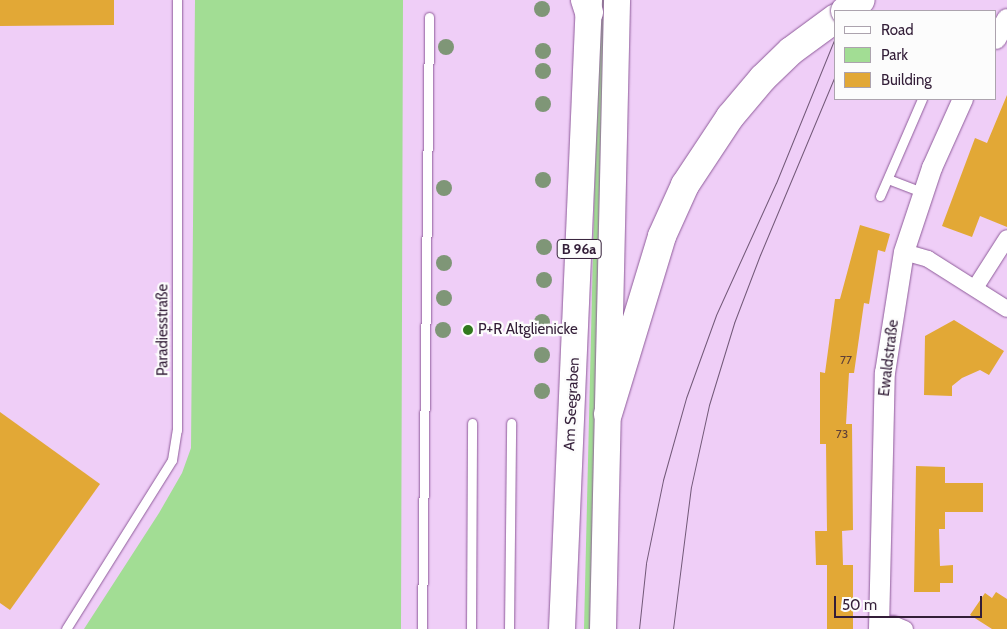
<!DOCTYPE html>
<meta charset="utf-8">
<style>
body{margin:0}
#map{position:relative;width:1007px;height:629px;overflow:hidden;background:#efcef7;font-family:Cabin,sans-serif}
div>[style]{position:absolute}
.green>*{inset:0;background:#a2dd94}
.building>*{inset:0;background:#e2a836}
.roads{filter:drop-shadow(0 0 1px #8e5b9a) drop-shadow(0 0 1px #8e5b9a)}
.service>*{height:9px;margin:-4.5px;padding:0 4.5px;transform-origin:4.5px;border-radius:4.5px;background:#fff}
.minor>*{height:16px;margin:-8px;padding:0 8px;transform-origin:8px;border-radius:8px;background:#fff}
.tertiary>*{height:20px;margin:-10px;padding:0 10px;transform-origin:10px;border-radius:10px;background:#fff}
.primary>*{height:26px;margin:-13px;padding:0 13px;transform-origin:13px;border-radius:13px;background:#fff}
.motorway>*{height:28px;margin:-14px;padding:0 14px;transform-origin:14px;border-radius:14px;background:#fff}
.tram>*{height:1px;margin:-0.5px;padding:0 0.5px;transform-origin:0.5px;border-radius:0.5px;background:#725978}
.bridges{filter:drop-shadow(0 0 1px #8e5b9a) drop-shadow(0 0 1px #8e5b9a)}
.motorway-bridge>*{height:28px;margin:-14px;padding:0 14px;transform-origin:14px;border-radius:14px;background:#fff}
.trees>*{width:16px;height:16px;margin:-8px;border-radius:50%;background:#7f9677}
.dots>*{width:14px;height:14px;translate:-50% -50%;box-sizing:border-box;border:2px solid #fcfcfc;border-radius:50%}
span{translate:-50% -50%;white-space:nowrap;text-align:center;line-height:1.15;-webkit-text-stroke:4.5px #fcfcfc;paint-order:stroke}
.number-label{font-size:12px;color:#5f4038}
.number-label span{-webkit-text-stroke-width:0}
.shield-label span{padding:1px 4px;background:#fcfcfc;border:1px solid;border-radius:4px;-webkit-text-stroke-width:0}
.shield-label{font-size:14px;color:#331e38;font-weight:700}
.street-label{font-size:15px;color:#331e38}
.poi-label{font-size:15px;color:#331e38}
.left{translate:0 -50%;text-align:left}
.legend{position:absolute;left:834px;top:10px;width:162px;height:90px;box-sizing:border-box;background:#fcfcfc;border:1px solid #aca3ae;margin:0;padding:6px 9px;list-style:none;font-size:15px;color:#331e38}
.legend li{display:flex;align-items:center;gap:10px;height:25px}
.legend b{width:25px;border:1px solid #aca3ae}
.scale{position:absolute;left:834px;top:596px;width:148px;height:22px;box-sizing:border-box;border:2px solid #331e38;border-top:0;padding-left:6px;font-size:15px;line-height:18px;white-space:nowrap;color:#331e38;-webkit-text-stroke:4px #fcfcfc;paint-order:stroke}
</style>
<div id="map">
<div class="green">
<i style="clip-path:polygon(195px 0,403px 0,401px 629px,84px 629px,159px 513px,182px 473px,191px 448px)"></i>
<i style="clip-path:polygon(599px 0,607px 0,593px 629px,584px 629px)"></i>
</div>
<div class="building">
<i style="clip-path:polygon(0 0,114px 0,114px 25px,0 26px)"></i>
<i style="clip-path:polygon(1007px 95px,1007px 227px,980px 216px,972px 237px,942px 226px,975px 138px,987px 143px)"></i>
<i style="clip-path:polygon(860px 225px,890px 234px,885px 252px,878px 250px,869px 304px,864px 303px,854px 373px,849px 373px,846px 424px,852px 424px,853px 530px,842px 531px,843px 565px,853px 565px,853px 629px,827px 629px,827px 565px,816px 565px,815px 531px,827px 531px,826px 444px,820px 444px,820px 372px,825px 373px,835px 299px,840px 299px)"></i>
<i style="clip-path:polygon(954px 320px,1004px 351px,989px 375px,980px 370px,962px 378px,952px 386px,952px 396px,924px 395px,925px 336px)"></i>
<i style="clip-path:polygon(0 412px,100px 484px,10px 610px,0 603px)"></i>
<i style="clip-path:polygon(916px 466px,945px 467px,945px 483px,983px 483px,983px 512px,945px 512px,945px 529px,939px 529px,940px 566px,953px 565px,953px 583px,940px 583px,940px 592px,914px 592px)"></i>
<i style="clip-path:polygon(996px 592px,1007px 599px,1007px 629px,992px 629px,970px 615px,985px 593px,992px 598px)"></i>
</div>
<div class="roads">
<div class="service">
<i style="left:888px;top:179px;width:39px;rotate:21deg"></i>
<i style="left:880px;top:196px;width:106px;rotate:-66.6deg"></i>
<i style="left:66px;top:629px;width:199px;rotate:-57.9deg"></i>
<i style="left:172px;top:460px;width:30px;rotate:-81deg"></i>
<i style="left:177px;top:430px;width:430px;rotate:-90deg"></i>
<i style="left:422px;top:629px;width:612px;rotate:-89.34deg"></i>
<i style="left:471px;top:629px;width:206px;rotate:-89.7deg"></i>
<i style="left:509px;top:629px;width:206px;rotate:-89.4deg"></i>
</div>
<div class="minor">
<i style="left:904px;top:252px;width:25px;rotate:16deg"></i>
<i style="left:928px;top:259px;width:93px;rotate:32.3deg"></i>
<i style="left:975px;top:288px;width:59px;rotate:-57.4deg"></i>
<i style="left:879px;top:624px;width:14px"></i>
<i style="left:893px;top:624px;width:13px;rotate:23deg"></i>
</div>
<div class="tertiary">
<i style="left:996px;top:39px;width:23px;rotate:-61deg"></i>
<i style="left:879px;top:629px;width:256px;rotate:-88.7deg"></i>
<i style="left:885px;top:373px;width:122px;rotate:-81.1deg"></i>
<i style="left:904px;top:252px;width:89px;rotate:-71.6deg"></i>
<i style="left:932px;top:168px;width:76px;rotate:-65.8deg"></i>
</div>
<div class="primary">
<i style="left:562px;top:629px;width:630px;rotate:-87.54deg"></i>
<i style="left:603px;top:629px;width:629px;rotate:-88.72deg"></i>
</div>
<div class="motorway">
<i style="left:585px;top:0;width:13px;rotate:72deg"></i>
<i style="left:608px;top:414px;width:186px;rotate:-73.1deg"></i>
<i style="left:662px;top:236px;width:56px;rotate:-65.7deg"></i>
<i style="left:685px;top:185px;width:82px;rotate:-56.5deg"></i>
<i style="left:730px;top:117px;width:51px;rotate:-49.8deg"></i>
<i style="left:763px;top:78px;width:39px;rotate:-44deg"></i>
<i style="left:791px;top:51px;width:56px;rotate:-36.3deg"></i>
</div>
</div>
<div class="tram">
<i style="left:844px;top:11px;width:11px;rotate:-75deg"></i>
<i style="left:856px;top:11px;width:11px;rotate:-75deg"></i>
<i style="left:639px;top:629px;width:66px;rotate:-83.9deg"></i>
<i style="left:646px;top:563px;width:85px;rotate:-78.4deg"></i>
<i style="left:663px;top:480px;width:85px;rotate:-74.3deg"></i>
<i style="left:686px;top:398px;width:88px;rotate:-70.1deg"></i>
<i style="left:716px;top:315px;width:145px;rotate:-65.6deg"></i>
<i style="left:776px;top:183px;width:160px;rotate:-67.9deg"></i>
<i style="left:673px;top:629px;width:143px;rotate:-82.8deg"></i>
<i style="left:691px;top:487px;width:84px;rotate:-77.6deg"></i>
<i style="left:709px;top:405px;width:86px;rotate:-73deg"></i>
<i style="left:734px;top:323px;width:73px;rotate:-69.1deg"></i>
<i style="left:760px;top:255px;width:197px;rotate:-67.3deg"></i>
</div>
<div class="bridges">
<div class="motorway-bridge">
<i style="left:845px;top:11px;width:19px;rotate:-35deg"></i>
</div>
</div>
<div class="trees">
<i style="left:542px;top:9px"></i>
<i style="left:446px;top:47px"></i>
<i style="left:543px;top:51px"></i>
<i style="left:543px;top:71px"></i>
<i style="left:543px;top:104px"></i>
<i style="left:543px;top:180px"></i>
<i style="left:444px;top:188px"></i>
<i style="left:544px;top:247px"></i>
<i style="left:444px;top:263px"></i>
<i style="left:544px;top:280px"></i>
<i style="left:444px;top:298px"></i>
<i style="left:542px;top:322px"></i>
<i style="left:443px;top:330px"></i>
<i style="left:542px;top:355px"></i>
<i style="left:542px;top:391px"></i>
</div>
<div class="dots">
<i style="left:468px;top:330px;background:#31791e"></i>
</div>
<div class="number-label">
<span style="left:846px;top:360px">77</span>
<span style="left:842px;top:434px">73</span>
</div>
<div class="shield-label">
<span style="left:579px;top:249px">B 96a</span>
</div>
<div class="street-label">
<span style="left:163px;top:330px;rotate:-90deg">Paradiesstraße</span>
<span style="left:889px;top:358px;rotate:-83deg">Ewaldstraße</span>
<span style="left:572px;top:404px;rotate:-87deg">Am Seegraben</span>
</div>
<div class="poi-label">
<span class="left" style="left:478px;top:330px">P+R Altglienicke</span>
</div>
<ul class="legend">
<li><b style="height:6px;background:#fff"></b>Road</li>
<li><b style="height:14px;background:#a2dd94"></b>Park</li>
<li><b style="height:14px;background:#e2a836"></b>Building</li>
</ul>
<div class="scale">50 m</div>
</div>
